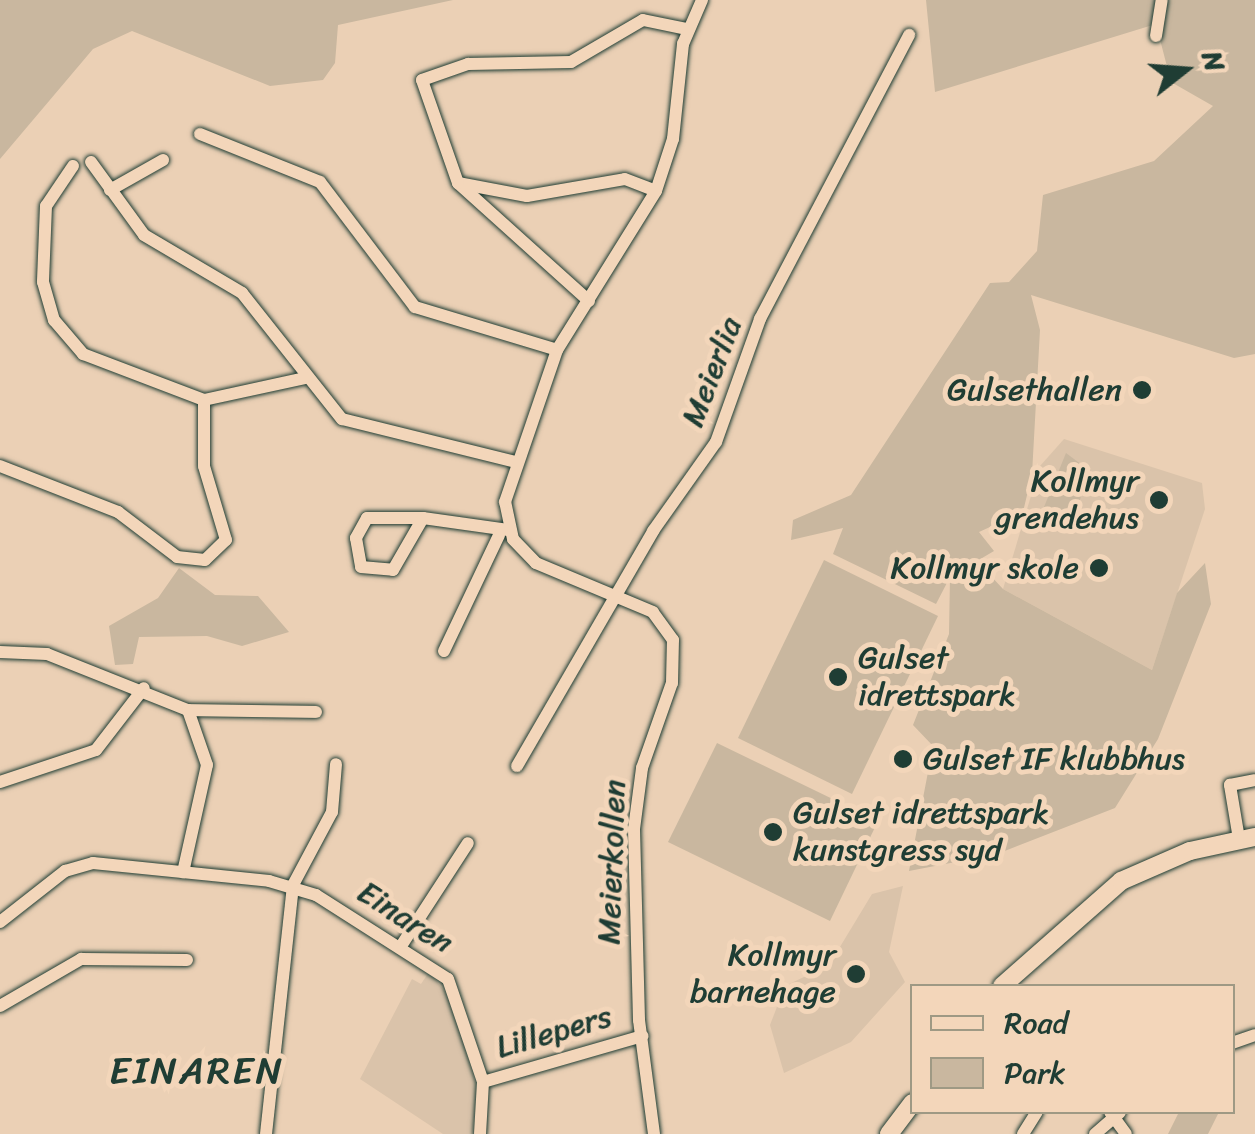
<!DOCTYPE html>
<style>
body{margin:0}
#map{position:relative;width:1255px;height:1134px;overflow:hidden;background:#ebd0b5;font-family:Sriracha,sans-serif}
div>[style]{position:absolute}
.built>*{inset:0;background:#dac3aa}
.green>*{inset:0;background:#c9b79f}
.roads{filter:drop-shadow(0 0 2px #1f3d34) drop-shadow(0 0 2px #1f3d34)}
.street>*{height:12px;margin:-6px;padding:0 6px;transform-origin:6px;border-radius:6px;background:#f3d6ba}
.secondary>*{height:18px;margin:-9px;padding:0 9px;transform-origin:9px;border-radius:9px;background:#f3d6ba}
.dots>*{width:28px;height:28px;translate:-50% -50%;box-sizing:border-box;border:5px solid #f3d6ba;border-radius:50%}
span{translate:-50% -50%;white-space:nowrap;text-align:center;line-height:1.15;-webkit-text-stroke:10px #f3d6ba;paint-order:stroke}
.street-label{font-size:32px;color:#1f3d34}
.poi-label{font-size:32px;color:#1f3d34}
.right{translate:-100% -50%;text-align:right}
.left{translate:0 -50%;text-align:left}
.quarter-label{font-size:38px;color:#1f3d34;letter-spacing:2.5px}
.legend{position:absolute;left:910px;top:984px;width:325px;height:130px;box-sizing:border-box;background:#f3d6ba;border:2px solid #9e9984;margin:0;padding:12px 18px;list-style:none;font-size:30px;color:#1f3d34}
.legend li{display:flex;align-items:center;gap:20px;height:50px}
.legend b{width:50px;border:2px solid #9e9984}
.north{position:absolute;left:1135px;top:20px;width:100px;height:100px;-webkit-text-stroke:8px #f3d6ba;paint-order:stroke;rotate:73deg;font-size:28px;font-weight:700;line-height:40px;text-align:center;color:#1f3d34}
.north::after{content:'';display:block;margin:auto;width:35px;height:45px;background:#1f3d34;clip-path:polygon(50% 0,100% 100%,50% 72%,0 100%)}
</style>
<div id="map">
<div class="built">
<i style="clip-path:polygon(1064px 439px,1202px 483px,1205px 509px,1152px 670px,1003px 589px,1040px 466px)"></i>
<i style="clip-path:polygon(903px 886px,889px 952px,905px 982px,851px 1042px,784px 1073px,770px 1025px,785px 986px,829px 965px,872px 894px)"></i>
<i style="clip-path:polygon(429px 972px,450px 998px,477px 1089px,472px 1134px,443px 1134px,360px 1079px,412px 979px,421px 984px)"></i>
</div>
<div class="green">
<i style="clip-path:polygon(0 0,453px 0,338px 25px,335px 63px,323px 80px,270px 86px,132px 31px,93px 49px,0 159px)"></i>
<i style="clip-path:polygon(926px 0,1255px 0,1255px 354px,1234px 358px,1031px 295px,1040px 330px,1032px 474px,1023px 512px,979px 532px,994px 551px,977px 561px,1003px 589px,1152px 670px,1177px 593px,1205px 563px,1211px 604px,1158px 739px,1115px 808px,997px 854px,909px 871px,933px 746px,913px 725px,949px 634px,950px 577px,936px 604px,833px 554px,843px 528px,791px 540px,793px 520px,851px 495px,990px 283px,1009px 282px,1037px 251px,1043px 195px,1154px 161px,1213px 106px,1171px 82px,1156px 24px,935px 92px)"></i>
<i style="clip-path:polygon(1066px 453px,1086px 468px,1083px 489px,1076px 514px,1051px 530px,1044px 507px)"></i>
<i style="clip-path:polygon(824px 560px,938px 616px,852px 794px,738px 738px)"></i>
<i style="clip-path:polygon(179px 568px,215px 595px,258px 596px,289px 632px,242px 646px,207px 636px,139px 637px,133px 664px,115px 665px,109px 626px,158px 598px)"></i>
<i style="clip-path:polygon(717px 743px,878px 821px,830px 921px,668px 842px)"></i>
<i style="clip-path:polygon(1179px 1112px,1219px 1112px,1208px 1134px,1168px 1134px)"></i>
</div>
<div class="roads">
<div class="street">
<i style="left:1156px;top:36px;width:36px;rotate:-81deg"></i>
<i style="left:200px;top:134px;width:129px;rotate:21.8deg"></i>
<i style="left:320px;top:182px;width:157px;rotate:52.8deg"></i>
<i style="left:415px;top:307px;width:148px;rotate:16.8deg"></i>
<i style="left:91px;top:162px;width:90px;rotate:54deg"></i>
<i style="left:144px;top:235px;width:114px;rotate:30.6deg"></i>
<i style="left:242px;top:293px;width:161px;rotate:51.6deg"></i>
<i style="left:342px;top:419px;width:179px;rotate:13.9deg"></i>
<i style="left:73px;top:166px;width:48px;rotate:124deg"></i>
<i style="left:46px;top:206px;width:76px;rotate:92.3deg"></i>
<i style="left:43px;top:282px;width:40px;rotate:74deg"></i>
<i style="left:54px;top:320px;width:45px;rotate:49.5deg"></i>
<i style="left:83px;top:354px;width:129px;rotate:20.8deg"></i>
<i style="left:204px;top:400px;width:103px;rotate:-12.3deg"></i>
<i style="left:458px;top:183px;width:70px;rotate:10.7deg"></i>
<i style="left:527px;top:196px;width:99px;rotate:-9.8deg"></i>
<i style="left:625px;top:179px;width:33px;rotate:21deg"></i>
<i style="left:110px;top:190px;width:61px;rotate:-29.5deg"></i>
<i style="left:589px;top:301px;width:176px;rotate:-138deg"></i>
<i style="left:458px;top:183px;width:109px;rotate:-109.3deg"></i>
<i style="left:422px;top:80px;width:49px;rotate:-19.2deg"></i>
<i style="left:468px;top:64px;width:103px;rotate:-1.1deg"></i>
<i style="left:571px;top:62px;width:83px;rotate:-30.3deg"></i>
<i style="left:643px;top:20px;width:44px;rotate:11.8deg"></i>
<i style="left:0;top:466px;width:127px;rotate:21.3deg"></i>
<i style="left:118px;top:512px;width:74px;rotate:37.3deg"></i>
<i style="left:177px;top:557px;width:28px;rotate:6deg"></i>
<i style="left:205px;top:560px;width:29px;rotate:-44deg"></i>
<i style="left:226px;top:540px;width:77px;rotate:-106.6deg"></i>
<i style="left:204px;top:466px;width:66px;rotate:-90deg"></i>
<i style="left:423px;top:518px;width:56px;rotate:180deg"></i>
<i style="left:367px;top:518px;width:23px;rotate:119deg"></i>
<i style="left:356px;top:538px;width:29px;rotate:80deg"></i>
<i style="left:361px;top:567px;width:32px;rotate:5deg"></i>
<i style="left:393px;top:570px;width:60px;rotate:-60deg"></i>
<i style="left:423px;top:518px;width:86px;rotate:8deg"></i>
<i style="left:444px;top:651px;width:128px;rotate:-64.6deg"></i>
<i style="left:0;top:652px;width:47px;rotate:2.4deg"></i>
<i style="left:47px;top:654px;width:152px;rotate:21.7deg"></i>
<i style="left:188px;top:710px;width:58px;rotate:70.9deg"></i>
<i style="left:207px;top:765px;width:110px;rotate:102.6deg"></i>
<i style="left:188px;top:710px;width:128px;rotate:0.9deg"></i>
<i style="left:517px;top:766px;width:272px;rotate:-59.9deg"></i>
<i style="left:653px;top:531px;width:109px;rotate:-54.7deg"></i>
<i style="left:716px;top:442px;width:131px;rotate:-70.3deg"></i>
<i style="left:760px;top:319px;width:321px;rotate:-62.3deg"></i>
<i style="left:0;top:782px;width:101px;rotate:-18.4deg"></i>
<i style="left:96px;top:750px;width:78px;rotate:-52.3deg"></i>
<i style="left:1239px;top:839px;width:55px;rotate:-99.5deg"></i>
<i style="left:1230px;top:785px;width:25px;rotate:-11deg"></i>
<i style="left:0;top:922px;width:83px;rotate:-38.1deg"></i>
<i style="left:65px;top:871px;width:29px;rotate:-16deg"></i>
<i style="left:93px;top:863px;width:177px;rotate:5.8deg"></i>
<i style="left:269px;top:881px;width:49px;rotate:16.6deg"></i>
<i style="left:316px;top:895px;width:156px;rotate:32.5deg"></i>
<i style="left:448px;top:979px;width:109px;rotate:71.2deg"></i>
<i style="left:483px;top:1082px;width:52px;rotate:93.3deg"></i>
<i style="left:403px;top:943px;width:119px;rotate:-57deg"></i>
<i style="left:0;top:1006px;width:94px;rotate:-30.1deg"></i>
<i style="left:81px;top:959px;width:106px;rotate:0.5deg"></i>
<i style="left:1232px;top:1043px;width:24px;rotate:-19deg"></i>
<i style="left:483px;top:1082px;width:166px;rotate:-16.1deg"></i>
<i style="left:1110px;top:1112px;width:27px;rotate:54deg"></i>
<i style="left:266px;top:1134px;width:250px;rotate:-83.8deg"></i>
<i style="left:293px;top:885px;width:83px;rotate:-61.9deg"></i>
<i style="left:332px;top:812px;width:48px;rotate:-85.2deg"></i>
<i style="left:654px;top:1134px;width:115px;rotate:-97.5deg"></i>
<i style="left:639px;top:1020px;width:191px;rotate:-91.5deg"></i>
<i style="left:634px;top:829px;width:62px;rotate:-82.5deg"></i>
<i style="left:642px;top:768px;width:90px;rotate:-70.6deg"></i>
<i style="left:672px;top:683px;width:43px;rotate:-88.7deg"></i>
<i style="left:673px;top:640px;width:34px;rotate:-126deg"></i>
<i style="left:653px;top:612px;width:127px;rotate:-157.3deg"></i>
<i style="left:536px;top:563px;width:33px;rotate:-134deg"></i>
<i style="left:513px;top:539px;width:38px;rotate:-102deg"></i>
<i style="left:505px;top:502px;width:161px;rotate:-71.1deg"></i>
<i style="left:557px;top:350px;width:187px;rotate:-58.1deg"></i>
<i style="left:656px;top:191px;width:55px;rotate:-71.9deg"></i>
<i style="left:673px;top:139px;width:96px;rotate:-84deg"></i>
<i style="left:683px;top:44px;width:48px;rotate:-66.6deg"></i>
<i style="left:1023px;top:1134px;width:26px;rotate:-58deg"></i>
<i style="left:1095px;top:1134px;width:33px;rotate:-41deg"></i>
</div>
<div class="secondary">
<i style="left:1002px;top:986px;width:159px;rotate:-41.4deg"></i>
<i style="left:1121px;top:881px;width:75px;rotate:-23.5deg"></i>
<i style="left:1190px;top:851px;width:66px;rotate:-12.2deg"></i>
<i style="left:889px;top:1134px;width:39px;rotate:-53deg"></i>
</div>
</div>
<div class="dots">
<i style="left:1142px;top:390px;background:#1f3d34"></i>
<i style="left:1159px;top:500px;background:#1f3d34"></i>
<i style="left:1099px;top:568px;background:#1f3d34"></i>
<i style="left:838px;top:677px;background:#1f3d34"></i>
<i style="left:903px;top:759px;background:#1f3d34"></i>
<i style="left:773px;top:832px;background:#1f3d34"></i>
<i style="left:856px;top:974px;background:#1f3d34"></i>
</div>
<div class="street-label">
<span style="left:712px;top:372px;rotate:-69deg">Meierlia</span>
<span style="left:612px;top:862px;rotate:-88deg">Meierkollen</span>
<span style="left:405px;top:918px;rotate:33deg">Einaren</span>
<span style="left:554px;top:1032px;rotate:-16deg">Lillepers</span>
</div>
<div class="poi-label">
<span class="right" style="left:1122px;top:390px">Gulsethallen</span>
<span class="right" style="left:1139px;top:500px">Kollmyr<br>grendehus</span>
<span class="right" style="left:1079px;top:568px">Kollmyr skole</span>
<span class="left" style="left:858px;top:677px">Gulset<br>idrettspark</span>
<span class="left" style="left:923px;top:759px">Gulset IF klubbhus</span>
<span class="left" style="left:793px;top:832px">Gulset idrettspark<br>kunstgress syd</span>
<span class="right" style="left:836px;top:974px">Kollmyr<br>barnehage</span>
</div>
<div class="quarter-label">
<span style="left:197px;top:1071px">EINAREN</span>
</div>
<ul class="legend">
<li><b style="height:12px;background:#f3d6ba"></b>Road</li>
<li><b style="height:28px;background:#c9b79f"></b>Park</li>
</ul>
<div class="north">N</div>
</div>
